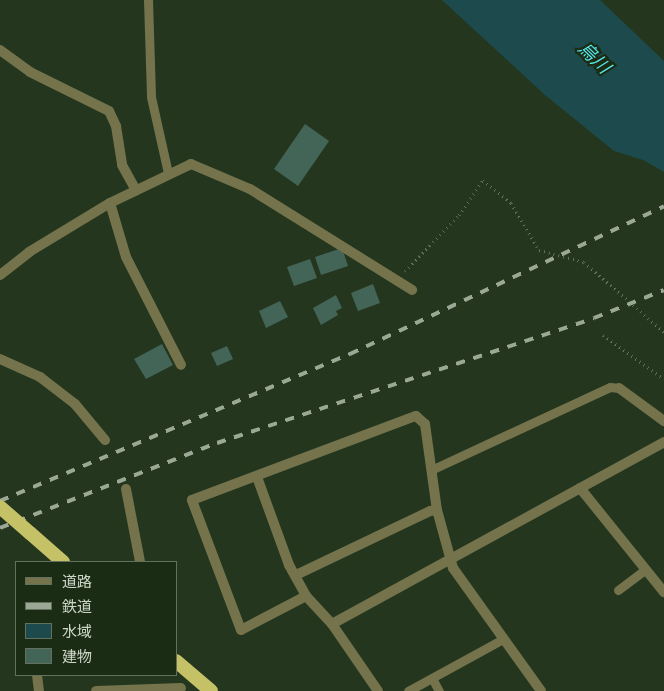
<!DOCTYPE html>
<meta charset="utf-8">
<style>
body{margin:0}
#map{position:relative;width:664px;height:691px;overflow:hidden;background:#24361e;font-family:Cabin,"Noto Sans JP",sans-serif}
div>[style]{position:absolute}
.water>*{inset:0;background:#1d4b4d}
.building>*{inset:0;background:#426558}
.path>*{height:3px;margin-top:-1.5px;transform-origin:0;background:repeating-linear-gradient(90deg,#63725e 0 1px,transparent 0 5px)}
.service>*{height:9px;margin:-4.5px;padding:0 4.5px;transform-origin:4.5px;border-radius:4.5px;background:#74734c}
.minor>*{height:10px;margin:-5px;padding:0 5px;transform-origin:5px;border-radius:5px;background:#74734c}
.trunk>*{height:14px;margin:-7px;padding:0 7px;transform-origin:7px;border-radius:7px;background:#c4c166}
.rail>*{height:4px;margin-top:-2px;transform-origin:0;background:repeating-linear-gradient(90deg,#9ba896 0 9px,transparent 0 18px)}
.trunk-bridge>*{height:14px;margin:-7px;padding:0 7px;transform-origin:7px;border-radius:7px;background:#c4c166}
span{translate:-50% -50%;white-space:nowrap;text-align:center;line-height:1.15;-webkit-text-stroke:4.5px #1b2c15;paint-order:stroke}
.water-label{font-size:18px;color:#56e9f0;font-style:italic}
.legend{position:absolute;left:15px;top:561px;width:162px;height:115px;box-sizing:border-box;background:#1b2c15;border:1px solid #62705d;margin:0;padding:6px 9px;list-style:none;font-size:15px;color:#ccd7c8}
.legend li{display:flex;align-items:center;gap:10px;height:25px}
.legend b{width:25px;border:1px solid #62705d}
</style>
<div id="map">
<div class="water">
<i style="clip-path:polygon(442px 0,600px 0,664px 61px,664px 172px,643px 160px,614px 151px,545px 95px)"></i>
</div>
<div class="building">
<i style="clip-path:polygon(305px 124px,329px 141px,298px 186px,274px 169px)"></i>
<i style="clip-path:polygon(342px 248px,348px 266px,321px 275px,315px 257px)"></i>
<i style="clip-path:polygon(310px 259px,317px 278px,294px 286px,287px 267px)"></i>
<i style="clip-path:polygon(373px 284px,380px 303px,358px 311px,351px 293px)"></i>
<i style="clip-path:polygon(336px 295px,342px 308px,336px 311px,338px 315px,321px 325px,313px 308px)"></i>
<i style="clip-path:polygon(280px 301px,288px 317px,266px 328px,259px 311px)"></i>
<i style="clip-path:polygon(162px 344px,173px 365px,146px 379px,134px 359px)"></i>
<i style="clip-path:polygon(227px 346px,233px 359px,217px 366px,211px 353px)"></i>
</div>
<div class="path">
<i style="left:405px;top:271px;width:78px;rotate:-46deg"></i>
<i style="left:459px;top:215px;width:42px;rotate:-55.6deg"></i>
<i style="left:483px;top:180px;width:36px;rotate:39deg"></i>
<i style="left:511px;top:203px;width:55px;rotate:59.2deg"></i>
<i style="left:539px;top:250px;width:47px;rotate:14.9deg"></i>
<i style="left:584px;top:262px;width:106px;rotate:41.2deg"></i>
<i style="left:603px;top:335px;width:75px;rotate:35.8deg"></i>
</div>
<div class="service">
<i style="left:148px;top:0;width:97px;rotate:88.2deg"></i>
<i style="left:151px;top:97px;width:78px;rotate:77.4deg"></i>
<i style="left:431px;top:470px;width:197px;rotate:-24.9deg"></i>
<i style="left:610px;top:387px;width:9px;rotate:6deg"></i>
<i style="left:618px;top:590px;width:34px;rotate:-37deg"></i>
<i style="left:432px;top:678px;width:15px;rotate:62deg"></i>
<i style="left:408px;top:691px;width:108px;rotate:-28.7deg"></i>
</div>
<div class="minor">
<i style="left:0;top:50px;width:37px;rotate:36deg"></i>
<i style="left:30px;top:72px;width:88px;rotate:26.3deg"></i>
<i style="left:109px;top:111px;width:17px;rotate:65deg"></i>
<i style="left:116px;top:126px;width:39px;rotate:81deg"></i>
<i style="left:122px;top:165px;width:29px;rotate:61deg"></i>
<i style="left:110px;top:203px;width:56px;rotate:73.5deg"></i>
<i style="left:126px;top:257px;width:121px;rotate:63deg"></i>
<i style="left:0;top:275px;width:37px;rotate:-38deg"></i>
<i style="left:29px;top:252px;width:95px;rotate:-31.2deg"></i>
<i style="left:110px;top:203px;width:90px;rotate:-25.7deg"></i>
<i style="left:191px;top:164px;width:64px;rotate:23deg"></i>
<i style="left:250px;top:189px;width:191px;rotate:31.9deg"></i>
<i style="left:0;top:359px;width:44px;rotate:24.2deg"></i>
<i style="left:40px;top:377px;width:44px;rotate:37.6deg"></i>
<i style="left:75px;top:404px;width:47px;rotate:50.2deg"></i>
<i style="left:619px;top:388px;width:56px;rotate:36.3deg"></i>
<i style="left:257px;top:477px;width:94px;rotate:70deg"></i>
<i style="left:289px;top:565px;width:35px;rotate:61deg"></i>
<i style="left:306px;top:596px;width:38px;rotate:47deg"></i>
<i style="left:332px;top:624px;width:81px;rotate:55.5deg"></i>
<i style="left:580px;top:488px;width:134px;rotate:51.1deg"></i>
<i style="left:126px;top:489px;width:74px;rotate:79.1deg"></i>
<i style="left:296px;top:575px;width:148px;rotate:-25.5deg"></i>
<i style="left:430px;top:511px;width:7px;rotate:-8deg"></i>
<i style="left:306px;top:596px;width:73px;rotate:152.4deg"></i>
<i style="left:241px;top:630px;width:139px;rotate:-110.7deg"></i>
<i style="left:192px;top:500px;width:239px;rotate:-20.6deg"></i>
<i style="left:416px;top:416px;width:12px;rotate:42deg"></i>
<i style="left:425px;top:424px;width:87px;rotate:82.1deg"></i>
<i style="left:437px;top:510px;width:60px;rotate:74.6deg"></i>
<i style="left:453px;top:568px;width:151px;rotate:54.4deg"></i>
<i style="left:332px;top:624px;width:379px;rotate:-28.7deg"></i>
<i style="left:37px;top:675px;width:16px;rotate:83deg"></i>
<i style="left:96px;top:691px;width:85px;rotate:-2deg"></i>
</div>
<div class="trunk">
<i style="left:30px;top:533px;width:44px;rotate:41.3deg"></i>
<i style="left:176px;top:661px;width:46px;rotate:40.6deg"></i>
</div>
<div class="rail">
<i style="left:0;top:501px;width:380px;rotate:-22.8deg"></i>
<i style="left:350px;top:354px;width:347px;rotate:-25.2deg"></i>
<i style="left:0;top:528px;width:233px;rotate:-21.4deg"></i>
<i style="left:217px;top:443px;width:397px;rotate:-18.3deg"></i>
<i style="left:594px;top:318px;width:75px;rotate:-21.8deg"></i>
</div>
<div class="trunk-bridge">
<i style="left:0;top:507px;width:40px;rotate:41deg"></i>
</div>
<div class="water-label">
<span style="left:594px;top:58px;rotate:44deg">烏川</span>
</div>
<ul class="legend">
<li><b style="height:6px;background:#74734c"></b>道路</li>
<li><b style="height:6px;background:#9ba896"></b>鉄道</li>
<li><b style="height:14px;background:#1d4b4d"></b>水域</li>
<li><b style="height:14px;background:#426558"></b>建物</li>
</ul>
</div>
